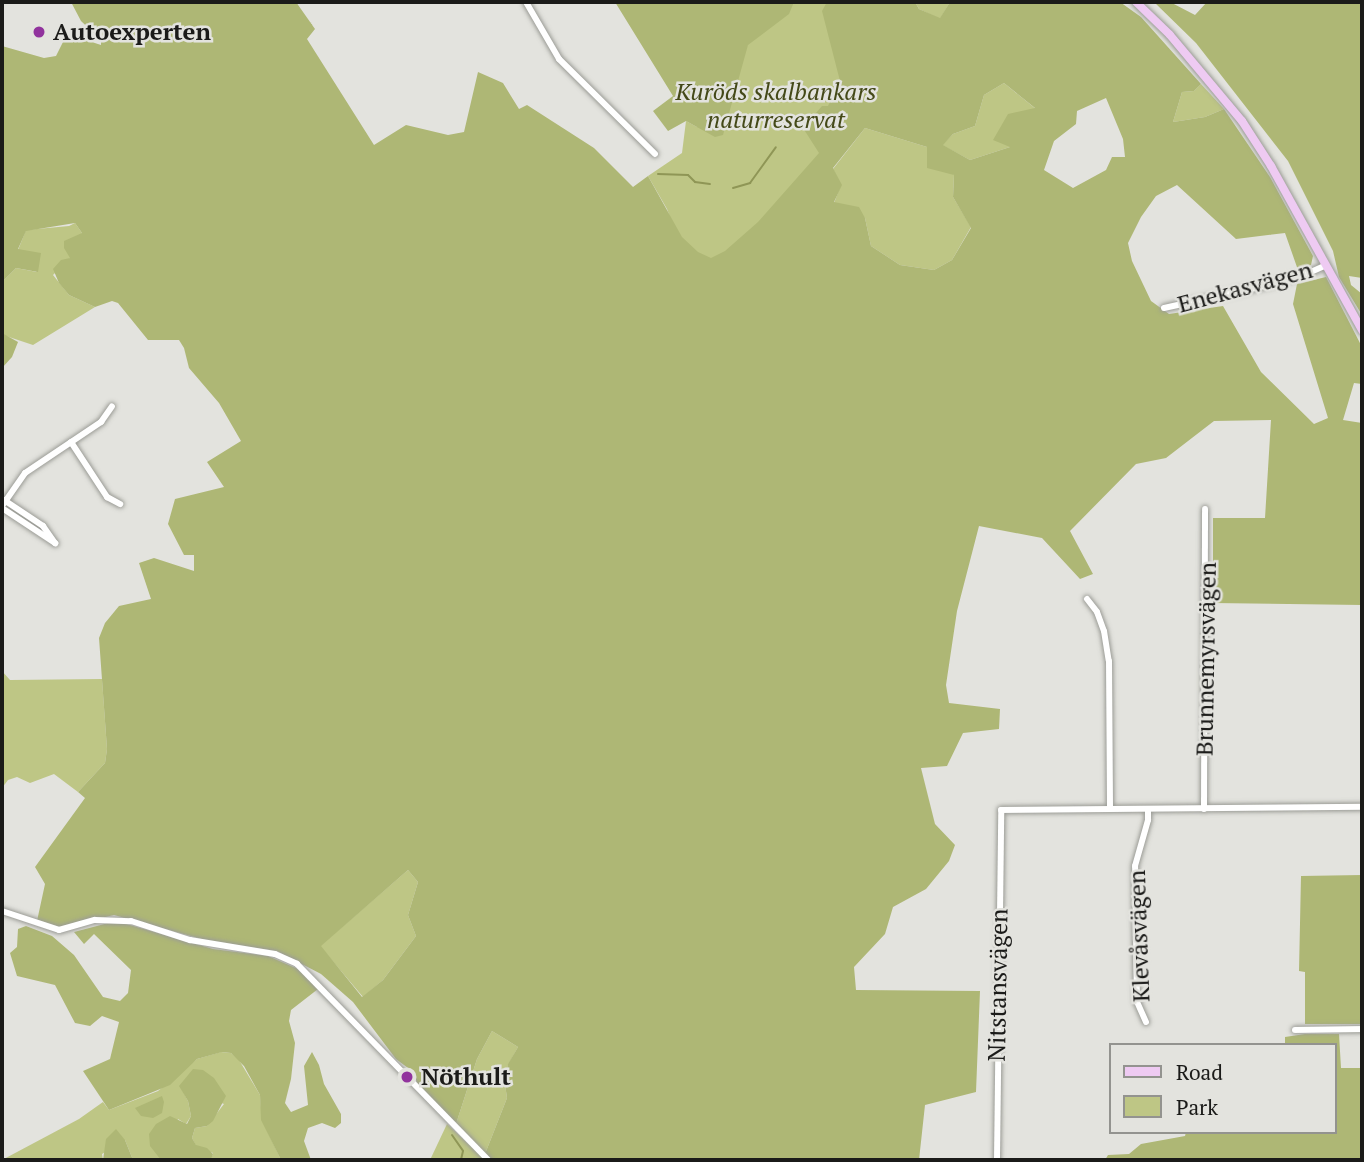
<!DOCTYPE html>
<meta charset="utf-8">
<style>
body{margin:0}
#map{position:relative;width:1364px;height:1162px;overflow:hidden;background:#e3e3de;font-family:"PT Serif",serif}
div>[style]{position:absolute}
.green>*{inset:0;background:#bec685}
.forest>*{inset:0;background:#aeb775}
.stream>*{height:2px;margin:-1px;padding:0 1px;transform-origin:1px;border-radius:1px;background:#8f9656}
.roads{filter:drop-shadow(0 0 2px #9b9c96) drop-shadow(0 0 2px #9b9c96)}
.minor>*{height:6px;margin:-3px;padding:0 3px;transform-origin:3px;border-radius:3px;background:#fff}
.major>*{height:8px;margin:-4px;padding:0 4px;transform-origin:4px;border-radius:4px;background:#eecaf2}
.dots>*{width:19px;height:19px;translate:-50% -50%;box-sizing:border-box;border:4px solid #e3e3de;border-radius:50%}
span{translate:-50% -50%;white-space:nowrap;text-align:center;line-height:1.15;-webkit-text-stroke:5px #e3e3de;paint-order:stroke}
.poi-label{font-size:24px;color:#1b1b19;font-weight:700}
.left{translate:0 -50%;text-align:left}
.park-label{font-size:24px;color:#444918;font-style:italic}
.street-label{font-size:24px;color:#1b1b19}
.frame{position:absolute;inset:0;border:4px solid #1b1b19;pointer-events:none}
.legend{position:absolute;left:1109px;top:1043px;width:228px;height:91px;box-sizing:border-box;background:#e3e3de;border:2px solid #93938f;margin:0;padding:9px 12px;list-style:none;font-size:21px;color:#1b1b19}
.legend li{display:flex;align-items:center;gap:14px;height:35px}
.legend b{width:35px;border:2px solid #93938f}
</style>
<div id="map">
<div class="green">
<i style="clip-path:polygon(774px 2px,830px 2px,866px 85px,753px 274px,699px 294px,667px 209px,648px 176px,682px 153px,686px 121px,697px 127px)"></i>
<i style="clip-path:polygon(915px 2px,950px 2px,940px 19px,919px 9px)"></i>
<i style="clip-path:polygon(1004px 83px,1036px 109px,1010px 147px,970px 160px,942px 145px,953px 134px,975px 126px,984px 95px)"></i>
<i style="clip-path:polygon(1201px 84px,1224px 109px,1205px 117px,1173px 122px,1182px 92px,1194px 91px)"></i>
<i style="clip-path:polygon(865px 128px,927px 147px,954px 175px,953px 197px,971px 227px,952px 260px,934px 270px,900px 265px,871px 246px,865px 218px,834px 203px,841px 185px,833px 169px)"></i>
<i style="clip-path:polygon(75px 223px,82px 233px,70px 258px,53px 275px,69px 295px,95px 307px,33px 345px,3px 335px,2px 282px,16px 268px,37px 272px,18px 250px,26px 230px,69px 226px)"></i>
<i style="clip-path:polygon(2px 671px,10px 680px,102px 679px,107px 749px,105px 763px,78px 792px,54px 774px,30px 783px,17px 777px,8px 780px,2px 788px)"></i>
<i style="clip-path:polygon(408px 870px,418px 882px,408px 915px,416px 936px,383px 980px,363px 997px,320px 946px)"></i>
<i style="clip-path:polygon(492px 1031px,518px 1047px,508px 1065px,505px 1084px,507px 1098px,485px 1154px,456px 1124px,477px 1059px)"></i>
<i style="clip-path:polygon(221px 1052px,231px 1053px,239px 1060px,260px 1095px,262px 1120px,281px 1160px,211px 1160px,213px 1153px,196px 1146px,192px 1138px,195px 1128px,207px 1126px,224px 1104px,180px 1086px,188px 1101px,191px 1116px,186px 1124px,178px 1119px,159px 1159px,161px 1160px,133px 1160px,125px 1140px,102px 1154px,103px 1160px,2px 1160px,79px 1119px,103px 1102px,109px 1110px,158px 1091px,197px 1059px)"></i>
<i style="clip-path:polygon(447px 1124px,485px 1160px,430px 1160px)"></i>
</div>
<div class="forest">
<i style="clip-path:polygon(evenodd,71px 2px,296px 2px,315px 29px,307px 39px,374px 145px,406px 125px,448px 135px,464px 132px,478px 72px,503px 83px,519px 109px,527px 105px,594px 148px,633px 187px,648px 176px,682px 237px,698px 252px,711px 258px,725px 251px,758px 222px,819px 153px,803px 128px,822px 106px,828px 106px,840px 81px,822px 11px,827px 2px,915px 2px,919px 9px,940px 18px,950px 2px,1120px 2px,1141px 17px,1201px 84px,1194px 91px,1182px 92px,1173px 122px,1205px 117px,1224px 109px,1270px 177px,1313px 256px,1311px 265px,1298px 270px,1285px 233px,1236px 239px,1177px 185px,1156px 196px,1141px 217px,1128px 243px,1132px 261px,1151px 301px,1169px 314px,1223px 306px,1261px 372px,1314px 424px,1328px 418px,1293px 304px,1297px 284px,1326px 277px,1362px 347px,1362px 384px,1354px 383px,1343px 420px,1362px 423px,1362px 605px,1213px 603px,1213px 518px,1265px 518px,1271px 420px,1214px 421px,1166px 458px,1136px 464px,1070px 531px,1093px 574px,1080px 579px,1042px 538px,979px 526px,957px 611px,946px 685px,949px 703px,1000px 709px,999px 729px,963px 733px,947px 766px,921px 768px,935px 824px,955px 845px,949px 861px,926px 889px,893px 907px,885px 934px,854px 967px,856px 990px,980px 991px,976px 1092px,925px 1105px,919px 1160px,491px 1160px,485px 1154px,507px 1098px,505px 1084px,508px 1064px,518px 1047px,492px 1031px,477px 1059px,456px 1124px,420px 1089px,412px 1071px,396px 1059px,353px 1002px,321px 974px,277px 951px,213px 942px,114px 915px,59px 928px,37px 921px,45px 884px,35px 867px,85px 798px,78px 792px,105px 763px,107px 749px,99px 638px,105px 623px,119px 606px,151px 599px,139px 563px,154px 558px,194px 571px,194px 555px,184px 555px,168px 524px,175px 499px,224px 487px,207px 462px,241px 441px,219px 403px,189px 368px,184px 348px,179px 340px,148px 340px,118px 303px,112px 301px,95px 307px,69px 295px,59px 283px,53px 269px,61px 260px,70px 258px,64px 248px,64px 241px,82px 233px,75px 223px,26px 231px,18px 249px,41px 253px,38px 272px,16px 268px,2px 282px,2px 46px,44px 58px,56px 56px,67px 34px,101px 45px,101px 40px,81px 21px,71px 2px,1004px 83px,1035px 108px,1008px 114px,993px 140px,1010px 147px,970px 160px,943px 145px,953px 134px,975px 126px,984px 95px,1004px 83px,71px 2px,1106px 98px,1123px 139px,1125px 157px,1112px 157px,1106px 170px,1073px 188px,1044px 170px,1054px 141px,1076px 124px,1077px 111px,1106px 98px,71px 2px,865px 128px,927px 147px,927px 168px,954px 175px,953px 197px,971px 228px,952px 260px,934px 270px,900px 265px,871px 246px,865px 218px,859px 207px,834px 202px,842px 185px,833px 168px,865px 128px,71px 2px,408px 870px,418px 882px,408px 915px,416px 936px,383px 980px,362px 997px,321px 946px,408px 870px)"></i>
<i style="clip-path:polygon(615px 2px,794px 2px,789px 14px,748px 45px,723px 135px,715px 137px,686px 121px,668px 131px,653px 111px,673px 96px)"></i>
<i style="clip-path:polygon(1154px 2px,1170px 2px,1195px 15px,1207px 2px,1362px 2px,1362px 278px,1349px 276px,1351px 285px,1362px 294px,1362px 315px,1339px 277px,1333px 251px,1288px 161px,1196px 43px)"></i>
<i style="clip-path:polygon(2px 333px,18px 342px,12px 357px,2px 368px)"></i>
<i style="clip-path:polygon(1362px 875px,1362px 1024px,1305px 1024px,1305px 972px,1299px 971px,1301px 876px)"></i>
<i style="clip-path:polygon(116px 921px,213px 949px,268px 956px,298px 969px,318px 989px,291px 1010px,289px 1021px,295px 1043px,291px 1079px,285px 1103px,291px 1112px,308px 1105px,304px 1066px,312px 1052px,319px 1065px,324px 1084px,341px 1114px,341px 1123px,335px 1128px,322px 1123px,308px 1128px,304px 1141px,311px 1160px,281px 1160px,261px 1120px,260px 1095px,244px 1066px,231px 1053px,222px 1052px,197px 1059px,170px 1085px,109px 1110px,83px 1071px,110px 1059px,119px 1022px,102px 1016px,90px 1026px,75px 1023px,55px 985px,17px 976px,10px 953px,17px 947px,18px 929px,26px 926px,52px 936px,74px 955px,103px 997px,120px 1001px,128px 993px,131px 970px,94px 934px,84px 944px,74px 932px)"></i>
<i style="clip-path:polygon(1305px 1034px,1339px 1034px,1341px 1068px,1362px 1068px,1362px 1160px,1105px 1160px,1108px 1155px,1129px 1154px,1141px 1144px,1185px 1136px,1186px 1132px,1334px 1132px,1334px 1045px,1285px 1045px,1285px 1037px)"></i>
<i style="clip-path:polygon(193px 1069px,203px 1070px,214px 1078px,226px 1096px,213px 1121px,207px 1126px,195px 1128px,192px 1138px,196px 1145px,207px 1148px,213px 1154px,211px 1160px,161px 1160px,150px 1146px,149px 1134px,156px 1124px,170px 1116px,187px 1124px,191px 1116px,188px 1101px,179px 1086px)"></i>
<i style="clip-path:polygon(162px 1096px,164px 1102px,162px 1113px,153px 1118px,141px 1116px,135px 1108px)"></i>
<i style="clip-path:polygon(116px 1129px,125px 1140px,133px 1160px,103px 1160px,106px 1139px)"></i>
</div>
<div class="stream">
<i style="left:658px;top:174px;width:30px;rotate:2deg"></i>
<i style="left:688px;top:175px;width:10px;rotate:45deg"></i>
<i style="left:695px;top:182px;width:15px;rotate:8deg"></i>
<i style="left:733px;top:188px;width:18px;rotate:-16deg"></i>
<i style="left:750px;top:183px;width:44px;rotate:-54.2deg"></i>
<i style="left:452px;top:1135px;width:19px;rotate:55deg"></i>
<i style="left:463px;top:1151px;width:9px;rotate:103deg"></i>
</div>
<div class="roads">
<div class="minor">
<i style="left:526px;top:2px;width:66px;rotate:59.9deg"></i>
<i style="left:559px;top:59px;width:135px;rotate:44.7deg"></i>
<i style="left:1164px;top:308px;width:107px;rotate:-12.4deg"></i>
<i style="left:1269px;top:285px;width:36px;rotate:-16deg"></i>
<i style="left:1304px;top:275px;width:24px;rotate:-24deg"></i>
<i style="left:71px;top:442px;width:66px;rotate:56.8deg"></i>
<i style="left:107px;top:497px;width:15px;rotate:28deg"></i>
<i style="left:4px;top:500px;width:47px;rotate:33.7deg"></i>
<i style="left:43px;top:526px;width:21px;rotate:55deg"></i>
<i style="left:2px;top:506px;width:40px;rotate:-55.1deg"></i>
<i style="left:25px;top:473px;width:92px;rotate:-33.9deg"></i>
<i style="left:101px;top:422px;width:19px;rotate:-55deg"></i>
<i style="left:2px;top:508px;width:64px;rotate:33.4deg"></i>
<i style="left:1087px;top:599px;width:16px;rotate:52deg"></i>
<i style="left:1097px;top:612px;width:20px;rotate:70deg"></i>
<i style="left:1104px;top:631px;width:30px;rotate:81deg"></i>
<i style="left:1109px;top:661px;width:147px;rotate:89.6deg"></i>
<i style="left:1204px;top:809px;width:300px;rotate:-89.8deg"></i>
<i style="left:2px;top:911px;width:60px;rotate:18.4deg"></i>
<i style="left:59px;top:930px;width:37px;rotate:-16deg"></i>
<i style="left:95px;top:920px;width:36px;rotate:2deg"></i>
<i style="left:131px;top:921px;width:62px;rotate:17.9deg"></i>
<i style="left:190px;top:940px;width:86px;rotate:9.4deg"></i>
<i style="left:275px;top:954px;width:24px;rotate:24deg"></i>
<i style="left:297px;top:964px;width:274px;rotate:45.7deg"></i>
<i style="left:1146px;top:1022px;width:22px;rotate:-114deg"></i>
<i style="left:1137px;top:1002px;width:136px;rotate:-90.8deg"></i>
<i style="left:1135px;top:866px;width:48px;rotate:-74.2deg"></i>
<i style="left:1148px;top:820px;width:11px;rotate:-90deg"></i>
<i style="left:1295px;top:1030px;width:67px;rotate:-0.9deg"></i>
<i style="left:997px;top:1160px;width:350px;rotate:-89.3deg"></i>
<i style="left:1001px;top:810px;width:361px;rotate:-0.5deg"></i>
</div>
<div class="major">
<i style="left:1136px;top:2px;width:47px;rotate:44.1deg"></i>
<i style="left:1170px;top:35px;width:112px;rotate:50.1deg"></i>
<i style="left:1242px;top:121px;width:54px;rotate:57.2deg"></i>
<i style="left:1271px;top:166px;width:188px;rotate:61deg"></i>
</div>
</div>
<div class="dots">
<i style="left:39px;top:32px;background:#91339d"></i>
<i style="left:407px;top:1077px;background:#91339d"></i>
</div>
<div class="poi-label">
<span class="left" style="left:53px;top:32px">Autoexperten</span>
<span class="left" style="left:421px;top:1077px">Nöthult</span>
</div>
<div class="park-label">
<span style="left:776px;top:106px">Kuröds skalbankars<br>naturreservat</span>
</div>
<div class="street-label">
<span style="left:1245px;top:287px;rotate:-15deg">Enekasvägen</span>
<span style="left:1206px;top:659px;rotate:-89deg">Brunnemyrsvägen</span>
<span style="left:1139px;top:936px;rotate:-92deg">Klevåsvägen</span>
<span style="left:998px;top:985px;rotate:-89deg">Nitstansvägen</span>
</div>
<div class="frame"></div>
<ul class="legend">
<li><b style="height:9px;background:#eecaf2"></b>Road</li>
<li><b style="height:19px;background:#bec685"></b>Park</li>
</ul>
</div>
